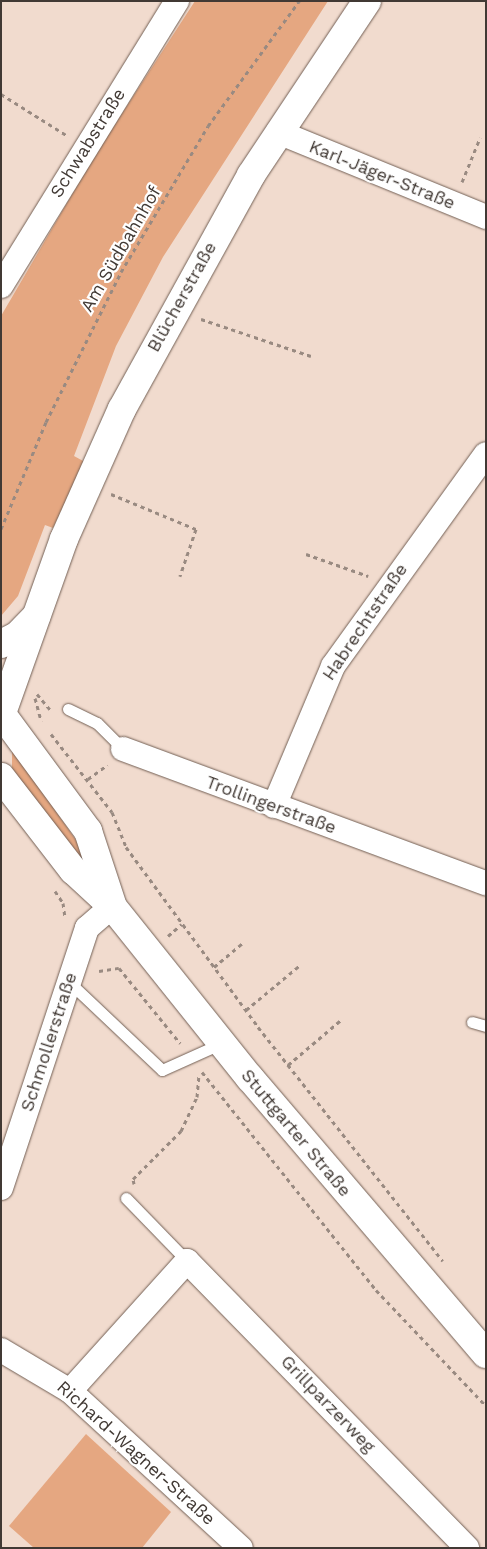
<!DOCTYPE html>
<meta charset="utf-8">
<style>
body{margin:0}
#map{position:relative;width:487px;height:1549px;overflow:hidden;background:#f1dbce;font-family:"Work Sans",sans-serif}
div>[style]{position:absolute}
.green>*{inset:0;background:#e5a781}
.path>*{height:3px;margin-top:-1.5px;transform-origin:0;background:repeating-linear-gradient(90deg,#998a81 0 4px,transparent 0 8px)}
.roads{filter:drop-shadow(0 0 1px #725f54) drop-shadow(0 0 1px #725f54)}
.service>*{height:11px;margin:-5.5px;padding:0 5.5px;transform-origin:5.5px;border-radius:5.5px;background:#fff}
.minor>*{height:24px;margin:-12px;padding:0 12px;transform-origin:12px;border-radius:12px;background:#fff}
.tertiary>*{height:28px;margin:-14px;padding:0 14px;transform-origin:14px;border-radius:14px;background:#fff}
.primary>*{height:28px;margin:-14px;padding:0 14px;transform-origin:14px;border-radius:14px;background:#fff}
span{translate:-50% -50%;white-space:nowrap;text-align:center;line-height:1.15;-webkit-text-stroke:4.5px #fff;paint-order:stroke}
.street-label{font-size:18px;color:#413934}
.frame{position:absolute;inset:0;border:2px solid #413934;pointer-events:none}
</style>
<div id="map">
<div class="green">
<i style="clip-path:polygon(195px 1px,328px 1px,163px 257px,116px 346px,74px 456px,85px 462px,53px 528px,45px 525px,18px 596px,1px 616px,1px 316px,95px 155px)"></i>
<i style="clip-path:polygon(12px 748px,89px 859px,94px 878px,12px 772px)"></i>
<i style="clip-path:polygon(86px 1434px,171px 1512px,142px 1548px,34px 1548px,9px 1526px)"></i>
</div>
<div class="path">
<i style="left:1px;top:94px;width:77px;rotate:32.2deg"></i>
<i style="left:462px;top:182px;width:48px;rotate:-67.8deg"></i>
<i style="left:201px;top:319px;width:116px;rotate:18.6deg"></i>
<i style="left:111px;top:494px;width:92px;rotate:22.4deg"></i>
<i style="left:196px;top:529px;width:50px;rotate:108.8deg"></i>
<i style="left:1px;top:529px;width:116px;rotate:-67.2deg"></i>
<i style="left:46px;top:422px;width:168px;rotate:-63.4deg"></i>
<i style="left:121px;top:272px;width:170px;rotate:-59.2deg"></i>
<i style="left:208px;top:126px;width:155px;rotate:-53.9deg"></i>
<i style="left:306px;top:554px;width:66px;rotate:19.5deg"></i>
<i style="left:37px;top:694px;width:23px;rotate:50deg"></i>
<i style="left:35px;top:698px;width:24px;rotate:75deg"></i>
<i style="left:51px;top:734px;width:99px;rotate:52deg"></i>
<i style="left:112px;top:812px;width:38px;rotate:68deg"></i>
<i style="left:126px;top:847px;width:223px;rotate:53.7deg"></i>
<i style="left:258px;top:1027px;width:298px;rotate:51.7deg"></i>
<i style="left:88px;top:779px;width:24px;rotate:-36deg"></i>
<i style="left:55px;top:891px;width:14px;rotate:56deg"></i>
<i style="left:63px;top:903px;width:14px;rotate:82deg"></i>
<i style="left:168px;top:936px;width:18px;rotate:-41deg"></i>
<i style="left:214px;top:967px;width:38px;rotate:-40deg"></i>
<i style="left:99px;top:971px;width:20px;rotate:-9deg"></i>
<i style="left:119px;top:968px;width:97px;rotate:50.9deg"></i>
<i style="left:246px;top:1010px;width:69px;rotate:-39.7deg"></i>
<i style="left:288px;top:1065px;width:71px;rotate:-40.4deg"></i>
<i style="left:202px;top:1072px;width:279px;rotate:51.4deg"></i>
<i style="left:376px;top:1290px;width:160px;rotate:46.5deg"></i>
<i style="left:134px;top:1184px;width:5px;rotate:-101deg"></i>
<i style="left:133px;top:1179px;width:68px;rotate:-45deg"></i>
<i style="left:181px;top:1131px;width:38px;rotate:-65deg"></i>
<i style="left:197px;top:1097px;width:23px;rotate:-85deg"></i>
</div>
<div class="roads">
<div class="service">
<i style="left:68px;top:709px;width:32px;rotate:26deg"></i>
<i style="left:97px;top:723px;width:37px;rotate:45deg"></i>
<i style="left:69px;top:982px;width:128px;rotate:43.4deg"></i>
<i style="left:162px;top:1070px;width:66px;rotate:-24.2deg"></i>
<i style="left:472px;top:1022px;width:15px;rotate:16deg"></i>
<i style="left:126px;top:1198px;width:88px;rotate:45.9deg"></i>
</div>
<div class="minor">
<i style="left:278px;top:132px;width:225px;rotate:22.2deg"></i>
<i style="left:1px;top:286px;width:335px;rotate:-58.3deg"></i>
<i style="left:123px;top:749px;width:387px;rotate:20.3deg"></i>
<i style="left:274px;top:806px;width:152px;rotate:-67.1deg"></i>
<i style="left:333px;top:666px;width:261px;rotate:-54.2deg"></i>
<i style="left:1px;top:1188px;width:274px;rotate:-71.7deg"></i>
<i style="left:87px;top:928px;width:33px;rotate:-41deg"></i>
<i style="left:1px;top:1350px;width:80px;rotate:30.7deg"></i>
<i style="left:70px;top:1391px;width:232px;rotate:42.6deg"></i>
<i style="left:70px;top:1391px;width:175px;rotate:-48deg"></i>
<i style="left:187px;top:1261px;width:401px;rotate:45.7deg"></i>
</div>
<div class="tertiary">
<i style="left:1px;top:644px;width:18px;rotate:-27deg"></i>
<i style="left:17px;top:636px;width:28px;rotate:-46deg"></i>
<i style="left:2px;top:713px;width:185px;rotate:-70.4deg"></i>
<i style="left:64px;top:539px;width:142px;rotate:-66deg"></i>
<i style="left:122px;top:409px;width:267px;rotate:-61.1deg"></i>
<i style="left:251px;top:175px;width:209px;rotate:-56.3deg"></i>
</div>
<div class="primary">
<i style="left:1px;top:713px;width:147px;rotate:53.6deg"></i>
<i style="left:88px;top:831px;width:77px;rotate:71.8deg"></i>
<i style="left:1px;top:777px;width:118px;rotate:52.3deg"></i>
<i style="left:73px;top:870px;width:53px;rotate:42.7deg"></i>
<i style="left:112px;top:906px;width:221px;rotate:51.3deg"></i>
<i style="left:250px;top:1078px;width:363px;rotate:49.5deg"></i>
</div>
</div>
<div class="street-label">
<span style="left:88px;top:143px;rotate:-58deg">Schwabstraße</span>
<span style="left:382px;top:175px;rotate:22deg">Karl-Jäger-Straße</span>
<span style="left:121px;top:249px;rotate:-60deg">Am Südbahnhof</span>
<span style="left:182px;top:297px;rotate:-61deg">Blücherstraße</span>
<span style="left:365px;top:622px;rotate:-56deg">Habrechtstraße</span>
<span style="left:271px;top:805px;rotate:20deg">Trollingerstraße</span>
<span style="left:49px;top:1042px;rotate:-72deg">Schmollerstraße</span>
<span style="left:296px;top:1133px;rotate:50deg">Stuttgarter Straße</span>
<span style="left:328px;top:1404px;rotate:46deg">Grillparzerweg</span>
<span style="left:136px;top:1453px;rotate:42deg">Richard-Wagner-Straße</span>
</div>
<div class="frame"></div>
</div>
